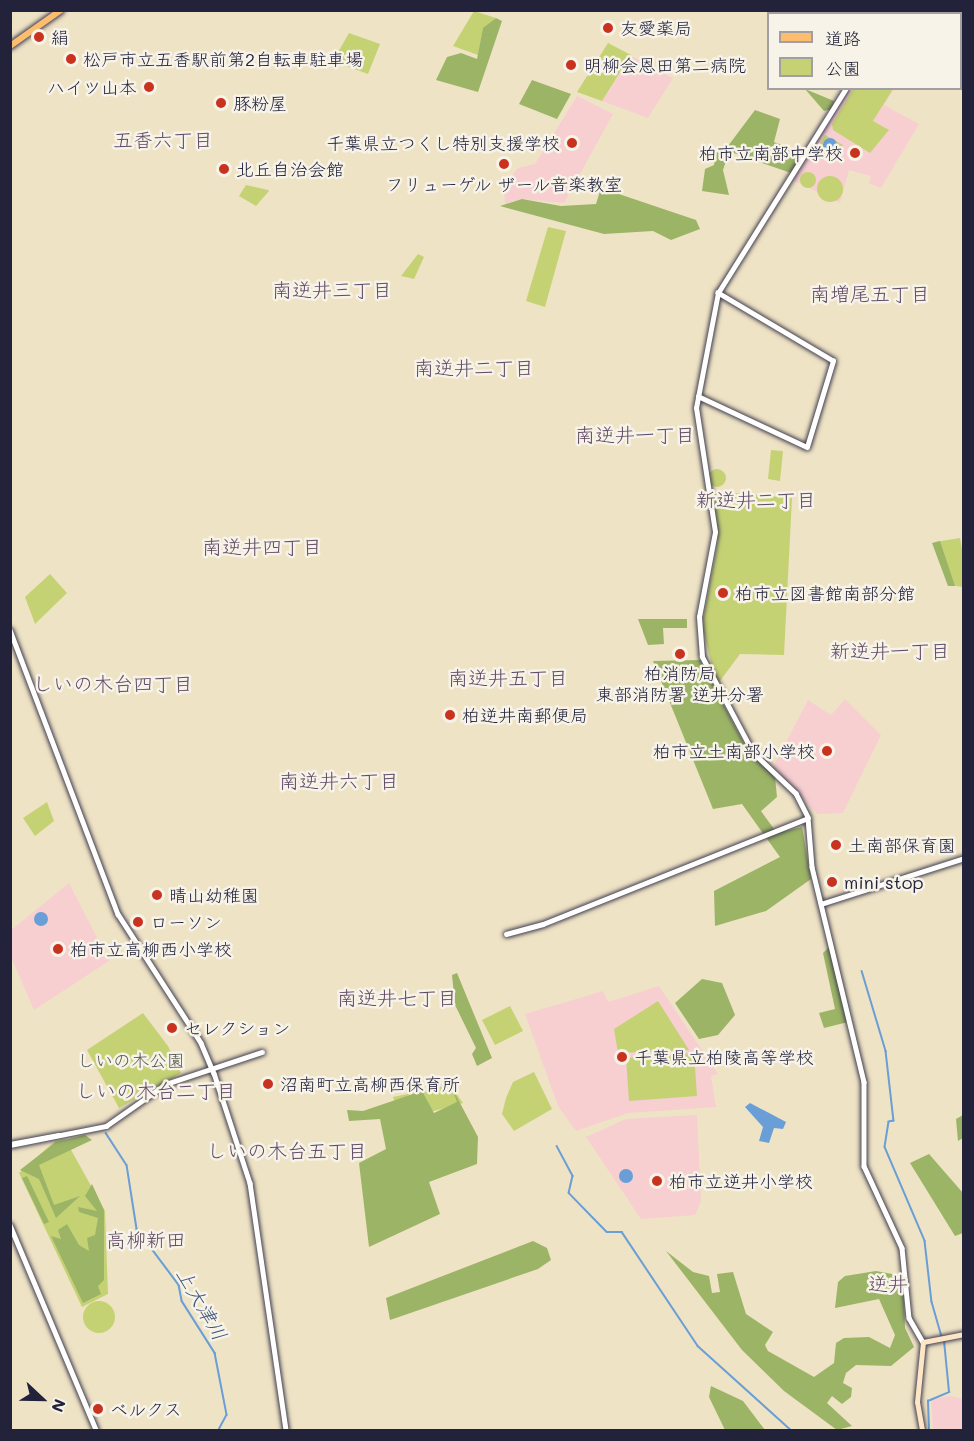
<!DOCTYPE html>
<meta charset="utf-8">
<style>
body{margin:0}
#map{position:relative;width:974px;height:1441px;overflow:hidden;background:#efe3c5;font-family:Mali,"Klee One",sans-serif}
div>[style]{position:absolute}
.built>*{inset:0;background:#f7cfd1}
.green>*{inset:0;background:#c5d274}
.round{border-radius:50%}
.forest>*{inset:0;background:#9cb466}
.water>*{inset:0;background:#699ed6}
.stream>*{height:1.5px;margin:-0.75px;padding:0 0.75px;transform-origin:0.75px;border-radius:0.75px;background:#699ed6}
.roads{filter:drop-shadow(0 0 2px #413f50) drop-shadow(0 0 2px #413f50)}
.tertiary>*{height:4.5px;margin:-2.25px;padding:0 2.25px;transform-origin:2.25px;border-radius:2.25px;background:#fff}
.secondary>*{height:5px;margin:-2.5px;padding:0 2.5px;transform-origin:2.5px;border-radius:2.5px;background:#fee5c5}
.primary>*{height:6px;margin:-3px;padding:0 3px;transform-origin:3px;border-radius:3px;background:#fcbd6f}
.dots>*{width:16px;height:16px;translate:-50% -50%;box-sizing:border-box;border:3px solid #f7f3e8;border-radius:50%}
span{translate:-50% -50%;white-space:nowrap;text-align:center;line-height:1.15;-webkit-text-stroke:5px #f7f3e8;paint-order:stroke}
.poi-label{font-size:18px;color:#22223b}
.left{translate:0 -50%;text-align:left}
.right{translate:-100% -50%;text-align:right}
.park-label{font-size:18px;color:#53574c}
.neighbourhood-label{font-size:20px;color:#604b65}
.water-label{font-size:20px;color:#3e5479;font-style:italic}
.frame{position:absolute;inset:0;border:12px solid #22223b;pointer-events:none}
.legend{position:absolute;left:767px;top:12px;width:195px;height:78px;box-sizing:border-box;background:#f7f3e8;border:2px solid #a29fa3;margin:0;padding:8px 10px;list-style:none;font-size:18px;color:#22223b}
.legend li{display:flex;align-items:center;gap:12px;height:30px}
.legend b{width:30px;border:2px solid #a29fa3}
.north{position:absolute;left:12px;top:1369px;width:60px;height:60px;-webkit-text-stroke:4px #f7f3e8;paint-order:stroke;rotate:112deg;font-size:16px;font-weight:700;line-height:24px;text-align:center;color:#22223b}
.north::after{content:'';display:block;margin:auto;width:21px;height:27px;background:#22223b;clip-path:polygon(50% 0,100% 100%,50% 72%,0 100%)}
</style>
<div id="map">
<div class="built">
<i style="clip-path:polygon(631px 56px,673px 78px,648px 118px,602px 101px)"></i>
<i style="clip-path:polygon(849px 89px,894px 89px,884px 105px,919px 124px,881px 188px,869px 183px,871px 176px,849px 170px,840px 203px,793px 180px)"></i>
<i style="clip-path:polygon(577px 96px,613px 114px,564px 203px,522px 199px,505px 204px,504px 185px,518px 168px,535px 164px)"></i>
<i style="clip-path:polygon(845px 699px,881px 735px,843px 813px,817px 814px,773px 767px,808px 700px,831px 715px)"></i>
<i style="clip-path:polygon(69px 883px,109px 961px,34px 1010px,11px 957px,10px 931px)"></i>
<i style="clip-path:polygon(659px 986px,718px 1074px,711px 1076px,716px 1107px,628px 1113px,576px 1131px,558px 1106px,525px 1014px,603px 991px,608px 1002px)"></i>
<i style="clip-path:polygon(697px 1115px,701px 1201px,695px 1215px,641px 1219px,586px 1137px,626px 1119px)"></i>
<i style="clip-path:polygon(950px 1396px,963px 1399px,963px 1430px,933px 1430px,931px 1399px)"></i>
</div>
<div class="green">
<i style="clip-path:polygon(474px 11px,496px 18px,483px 29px,478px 55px,453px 46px)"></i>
<i style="clip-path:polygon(349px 33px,380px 44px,368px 74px,333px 61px)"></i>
<i style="clip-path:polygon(608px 43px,631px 55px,602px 101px,577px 92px)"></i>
<i style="clip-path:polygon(854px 88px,893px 89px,873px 121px,889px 130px,870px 153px,833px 130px,832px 124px)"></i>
<i style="clip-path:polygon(825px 135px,843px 145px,834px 159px,817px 149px)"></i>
<i class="round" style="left:800px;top:172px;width:16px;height:16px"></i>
<i class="round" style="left:817px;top:176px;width:26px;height:26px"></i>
<i style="clip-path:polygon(246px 185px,268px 190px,269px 191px,256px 206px,239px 196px)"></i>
<i style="clip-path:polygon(548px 227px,566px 231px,545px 307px,526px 301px)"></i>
<i style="clip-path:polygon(418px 254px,424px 257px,414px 279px,401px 276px)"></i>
<i style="clip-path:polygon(771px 450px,783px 451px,780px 481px,768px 479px)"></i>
<i class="round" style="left:708px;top:469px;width:18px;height:18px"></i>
<i style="clip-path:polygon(713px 491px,792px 498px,784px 655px,740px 654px,717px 685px,702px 626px,718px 541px)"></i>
<i style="clip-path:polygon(960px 538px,963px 555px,963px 587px,950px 585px,935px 542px)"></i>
<i style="clip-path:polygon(50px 574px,67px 593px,35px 624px,25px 597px)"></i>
<i style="clip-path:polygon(47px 802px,54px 821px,35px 836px,23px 818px)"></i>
<i style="clip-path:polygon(658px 1001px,689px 1050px,618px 1053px,614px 1029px)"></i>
<i style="clip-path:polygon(510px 1006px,523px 1031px,495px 1045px,482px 1020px)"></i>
<i style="clip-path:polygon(143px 1013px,168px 1046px,181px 1073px,119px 1108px,87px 1050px)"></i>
<i style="clip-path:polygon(694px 1053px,697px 1096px,629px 1101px,626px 1058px)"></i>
<i style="clip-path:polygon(534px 1072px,552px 1109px,514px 1131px,502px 1114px,506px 1098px,513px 1082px)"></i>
<i style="clip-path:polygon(450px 1085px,463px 1103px,401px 1120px,393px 1097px)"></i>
<i style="clip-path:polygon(65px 1139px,105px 1211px,108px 1294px,82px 1307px,19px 1173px,55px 1141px)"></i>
<i class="round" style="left:83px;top:1301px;width:32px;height:32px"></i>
</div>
<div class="forest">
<i style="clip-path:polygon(496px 18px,502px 21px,478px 92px,436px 80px,447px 57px,461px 53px,477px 59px,483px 28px)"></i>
<i style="clip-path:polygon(532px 80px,571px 94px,557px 119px,519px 104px)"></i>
<i style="clip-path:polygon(805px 89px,834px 101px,832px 109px,824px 111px)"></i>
<i style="clip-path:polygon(755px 110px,780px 119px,774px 142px,803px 153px,791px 173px,725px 150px)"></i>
<i style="clip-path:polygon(716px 152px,728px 155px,723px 170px,729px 195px,702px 191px,705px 169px,714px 165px)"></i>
<i style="clip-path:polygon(601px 188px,696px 220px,700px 229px,671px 240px,653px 231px,604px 234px,500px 206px,522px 199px,561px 206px,596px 204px)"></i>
<i style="clip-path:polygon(940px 541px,955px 586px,948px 586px,932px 543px)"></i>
<i style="clip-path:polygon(638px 619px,687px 619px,687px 628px,663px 628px,664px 644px,648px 645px)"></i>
<i style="clip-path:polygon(700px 660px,749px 753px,775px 777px,777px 797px,761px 811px,777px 833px,802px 827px,811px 879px,766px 911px,715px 926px,714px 891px,780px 857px,742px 804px,713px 809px,653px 661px)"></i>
<i style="clip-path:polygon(830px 946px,848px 1022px,824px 1028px,819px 1013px,835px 1009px,823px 953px)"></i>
<i style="clip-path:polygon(457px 973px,492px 1058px,477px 1066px,472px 1054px,476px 1048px,455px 1005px,452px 975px)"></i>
<i style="clip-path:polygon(702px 979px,722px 983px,735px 1015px,718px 1035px,699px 1039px,675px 1003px)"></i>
<i style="clip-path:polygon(451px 1086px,478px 1137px,477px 1164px,429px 1182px,440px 1214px,369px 1247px,359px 1163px,386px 1149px,380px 1119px,349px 1121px,347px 1110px,363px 1111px,422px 1091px,434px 1113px,457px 1102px)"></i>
<i style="clip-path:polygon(963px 1115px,963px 1138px,958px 1141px,956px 1119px)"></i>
<i style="clip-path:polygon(85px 1135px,92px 1140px,39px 1165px,54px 1205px,80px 1196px,56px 1218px,39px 1179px,20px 1170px,56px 1142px)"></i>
<i style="clip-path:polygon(929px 1154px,963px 1193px,963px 1233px,955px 1236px,910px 1163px)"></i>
<i style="clip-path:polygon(27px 1176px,49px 1222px,44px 1224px,22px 1178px)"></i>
<i style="clip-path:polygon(92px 1184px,104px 1210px,104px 1280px,98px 1286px,101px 1294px,83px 1303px,51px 1236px,61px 1239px,58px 1230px,67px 1224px,79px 1245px,89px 1251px,87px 1238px,95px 1235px,98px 1218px,79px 1212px,78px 1207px,97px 1211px,85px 1196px)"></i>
<i style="clip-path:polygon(533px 1241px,547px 1248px,551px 1260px,538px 1269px,390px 1320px,386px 1298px)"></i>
<i style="clip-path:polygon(666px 1251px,693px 1272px,709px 1276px,712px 1293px,720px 1292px,717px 1274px,733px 1272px,746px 1314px,773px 1332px,765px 1345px,768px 1351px,814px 1377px,834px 1363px,836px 1343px,844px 1338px,869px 1337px,890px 1348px,895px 1335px,879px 1299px,835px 1308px,838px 1282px,845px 1276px,876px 1271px,903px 1276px,905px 1328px,914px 1347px,891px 1366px,856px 1365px,846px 1373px,843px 1383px,852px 1388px,851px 1397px,842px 1404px,832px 1396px,827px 1403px,852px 1426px,837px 1430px,784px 1391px,742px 1350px)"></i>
<i style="clip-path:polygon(711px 1386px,743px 1401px,765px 1430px,725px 1430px,709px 1397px)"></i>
</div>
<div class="water">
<i class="round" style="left:823px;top:138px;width:14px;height:14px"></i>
<i class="round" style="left:34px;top:912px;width:14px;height:14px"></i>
<i style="clip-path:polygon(750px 1103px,786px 1122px,783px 1129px,774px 1128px,769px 1143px,759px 1141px,763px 1127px,745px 1107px)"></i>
<i class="round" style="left:619px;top:1169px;width:14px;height:14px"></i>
</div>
<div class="stream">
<i style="left:862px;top:971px;width:84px;rotate:73.3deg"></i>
<i style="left:886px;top:1051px;width:70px;rotate:83.5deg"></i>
<i style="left:894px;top:1121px;width:5px;rotate:169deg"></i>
<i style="left:889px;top:1122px;width:25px;rotate:99deg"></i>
<i style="left:885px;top:1147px;width:102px;rotate:66.9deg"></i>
<i style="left:925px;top:1241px;width:61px;rotate:83.5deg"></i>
<i style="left:932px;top:1302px;width:35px;rotate:74deg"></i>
<i style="left:106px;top:1133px;width:38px;rotate:57deg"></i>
<i style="left:127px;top:1165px;width:65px;rotate:81.1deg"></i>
<i style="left:137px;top:1229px;width:70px;rotate:53.1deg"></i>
<i style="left:179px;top:1285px;width:16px;rotate:79deg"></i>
<i style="left:182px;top:1301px;width:62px;rotate:57.6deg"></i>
<i style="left:215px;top:1353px;width:63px;rotate:79deg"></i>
<i style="left:227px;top:1415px;width:17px;rotate:118deg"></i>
<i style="left:557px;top:1146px;width:34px;rotate:62deg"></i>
<i style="left:573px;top:1176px;width:17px;rotate:103deg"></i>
<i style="left:569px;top:1193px;width:54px;rotate:45.7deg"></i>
<i style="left:607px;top:1232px;width:15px"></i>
<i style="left:622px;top:1232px;width:137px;rotate:56.3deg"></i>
<i style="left:698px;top:1346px;width:125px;rotate:42.1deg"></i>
<i style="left:929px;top:1430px;width:29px;rotate:-92deg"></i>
<i style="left:928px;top:1401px;width:23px;rotate:-23deg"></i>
<i style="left:949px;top:1392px;width:51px;rotate:-95.6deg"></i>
</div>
<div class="roads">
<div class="tertiary">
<i style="left:892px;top:14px;width:4px;rotate:-63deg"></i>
<i style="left:698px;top:396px;width:120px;rotate:25.1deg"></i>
<i style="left:807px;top:447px;width:90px;rotate:-73.2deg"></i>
<i style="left:833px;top:361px;width:134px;rotate:-149.4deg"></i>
<i style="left:10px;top:630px;width:304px;rotate:69.2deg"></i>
<i style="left:118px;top:914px;width:153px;rotate:57.2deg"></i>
<i style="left:201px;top:1043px;width:33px;rotate:67deg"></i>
<i style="left:214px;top:1073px;width:116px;rotate:71.9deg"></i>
<i style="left:250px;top:1183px;width:250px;rotate:81.7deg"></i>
<i style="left:808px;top:818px;width:49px;rotate:85.3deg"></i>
<i style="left:812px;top:867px;width:221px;rotate:76.4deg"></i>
<i style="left:864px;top:1082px;width:84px;rotate:90deg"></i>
<i style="left:864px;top:1166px;width:90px;rotate:65.1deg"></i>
<i style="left:902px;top:1248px;width:70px;rotate:84.3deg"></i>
<i style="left:909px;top:1318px;width:28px;rotate:60deg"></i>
<i style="left:821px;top:904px;width:150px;rotate:-17.8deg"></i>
<i style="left:506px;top:934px;width:38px;rotate:-15deg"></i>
<i style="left:543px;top:924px;width:285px;rotate:-21.8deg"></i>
<i style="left:808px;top:818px;width:27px;rotate:-117deg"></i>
<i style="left:796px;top:794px;width:59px;rotate:-136.4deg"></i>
<i style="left:753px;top:753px;width:109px;rotate:-118deg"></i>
<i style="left:702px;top:657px;width:40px;rotate:-94.3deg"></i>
<i style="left:699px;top:617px;width:86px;rotate:-79.3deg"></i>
<i style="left:715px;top:532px;width:125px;rotate:-98.7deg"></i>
<i style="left:696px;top:408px;width:117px;rotate:-79.2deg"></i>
<i style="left:718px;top:293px;width:242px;rotate:-58deg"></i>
<i style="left:10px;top:1144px;width:49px;rotate:-10.6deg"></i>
<i style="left:10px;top:1145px;width:98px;rotate:-11.2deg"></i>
<i style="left:106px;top:1126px;width:73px;rotate:-35deg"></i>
<i style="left:166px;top:1084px;width:101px;rotate:-18.4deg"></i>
<i style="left:10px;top:1225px;width:222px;rotate:67.2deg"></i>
</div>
<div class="secondary">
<i style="left:922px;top:1430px;width:28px;rotate:-100deg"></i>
<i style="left:917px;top:1402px;width:60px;rotate:-84.3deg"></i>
<i style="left:923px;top:1342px;width:42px;rotate:-11deg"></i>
</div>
<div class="primary">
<i style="left:10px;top:46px;width:62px;rotate:-35.2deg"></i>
</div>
</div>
<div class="dots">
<i style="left:608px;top:28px;background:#c8321e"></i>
<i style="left:39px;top:37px;background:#c8321e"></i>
<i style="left:71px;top:59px;background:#c8321e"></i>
<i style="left:571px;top:65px;background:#c8321e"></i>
<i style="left:149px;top:87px;background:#c8321e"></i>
<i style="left:221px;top:103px;background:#c8321e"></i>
<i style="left:572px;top:143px;background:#c8321e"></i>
<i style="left:855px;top:153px;background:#c8321e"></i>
<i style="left:504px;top:164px;background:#c8321e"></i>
<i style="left:224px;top:169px;background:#c8321e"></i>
<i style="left:723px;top:593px;background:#c8321e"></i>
<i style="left:680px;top:654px;background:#c8321e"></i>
<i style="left:450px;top:715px;background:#c8321e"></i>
<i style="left:827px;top:751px;background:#c8321e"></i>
<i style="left:836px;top:845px;background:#c8321e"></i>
<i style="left:832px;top:882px;background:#c8321e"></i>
<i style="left:157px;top:895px;background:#c8321e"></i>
<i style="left:138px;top:922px;background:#c8321e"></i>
<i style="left:58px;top:949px;background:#c8321e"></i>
<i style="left:172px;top:1028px;background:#c8321e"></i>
<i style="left:622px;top:1057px;background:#c8321e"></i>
<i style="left:268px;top:1084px;background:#c8321e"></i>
<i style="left:657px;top:1181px;background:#c8321e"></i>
<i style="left:98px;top:1409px;background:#c8321e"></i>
</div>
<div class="poi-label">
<span class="left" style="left:620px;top:28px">友愛薬局</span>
<span class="left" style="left:51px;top:37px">絹</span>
<span class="left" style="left:83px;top:59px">松戸市立五香駅前第2自転車駐車場</span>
<span class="left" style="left:584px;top:65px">明柳会恩田第二病院</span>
<span class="right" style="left:137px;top:87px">ハイツ山本</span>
<span class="left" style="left:233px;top:103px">豚粉屋</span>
<span class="right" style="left:560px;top:143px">千葉県立つくし特別支援学校</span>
<span class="right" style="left:843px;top:153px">柏市立南部中学校</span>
<span class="left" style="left:236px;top:169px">北丘自治会館</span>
<span style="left:504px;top:184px">フリューゲル ザール音楽教室</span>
<span class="left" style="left:735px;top:593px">柏市立図書館南部分館</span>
<span style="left:680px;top:684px">柏消防局<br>東部消防署 逆井分署</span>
<span class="left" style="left:462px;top:715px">柏逆井南郵便局</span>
<span class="right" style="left:815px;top:751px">柏市立土南部小学校</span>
<span class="left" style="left:848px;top:845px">土南部保育園</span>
<span class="left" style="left:844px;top:882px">mini stop</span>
<span class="left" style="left:169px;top:895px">晴山幼稚園</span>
<span class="left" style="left:150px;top:922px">ローソン</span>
<span class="left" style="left:70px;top:949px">柏市立高柳西小学校</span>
<span class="left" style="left:184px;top:1028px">セレクション</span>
<span class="left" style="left:634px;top:1057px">千葉県立柏陵高等学校</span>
<span class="left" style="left:280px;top:1084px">沼南町立高柳西保育所</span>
<span class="left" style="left:669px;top:1181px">柏市立逆井小学校</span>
<span class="left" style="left:110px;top:1409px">ベルクス</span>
</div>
<div class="park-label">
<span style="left:131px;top:1060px">しいの木公園</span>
</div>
<div class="neighbourhood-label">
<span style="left:163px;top:139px">五香六丁目</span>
<span style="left:332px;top:289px">南逆井三丁目</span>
<span style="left:870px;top:293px">南増尾五丁目</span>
<span style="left:474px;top:367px">南逆井二丁目</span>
<span style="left:635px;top:434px">南逆井一丁目</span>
<span style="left:756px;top:499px">新逆井二丁目</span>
<span style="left:262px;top:546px">南逆井四丁目</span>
<span style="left:890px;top:650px">新逆井一丁目</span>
<span style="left:508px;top:677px">南逆井五丁目</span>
<span style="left:113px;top:683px">しいの木台四丁目</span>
<span style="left:339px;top:780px">南逆井六丁目</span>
<span style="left:397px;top:997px">南逆井七丁目</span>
<span style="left:156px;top:1090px">しいの木台二丁目</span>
<span style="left:287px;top:1150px">しいの木台五丁目</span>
<span style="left:146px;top:1239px">高柳新田</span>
<span style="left:888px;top:1283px">逆井</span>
</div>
<div class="water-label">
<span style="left:202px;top:1304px;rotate:60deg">上大津川</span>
</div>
<div class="frame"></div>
<ul class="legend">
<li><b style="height:8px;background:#fcbd6f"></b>道路</li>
<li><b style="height:16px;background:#c5d274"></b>公園</li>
</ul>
<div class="north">N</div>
</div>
